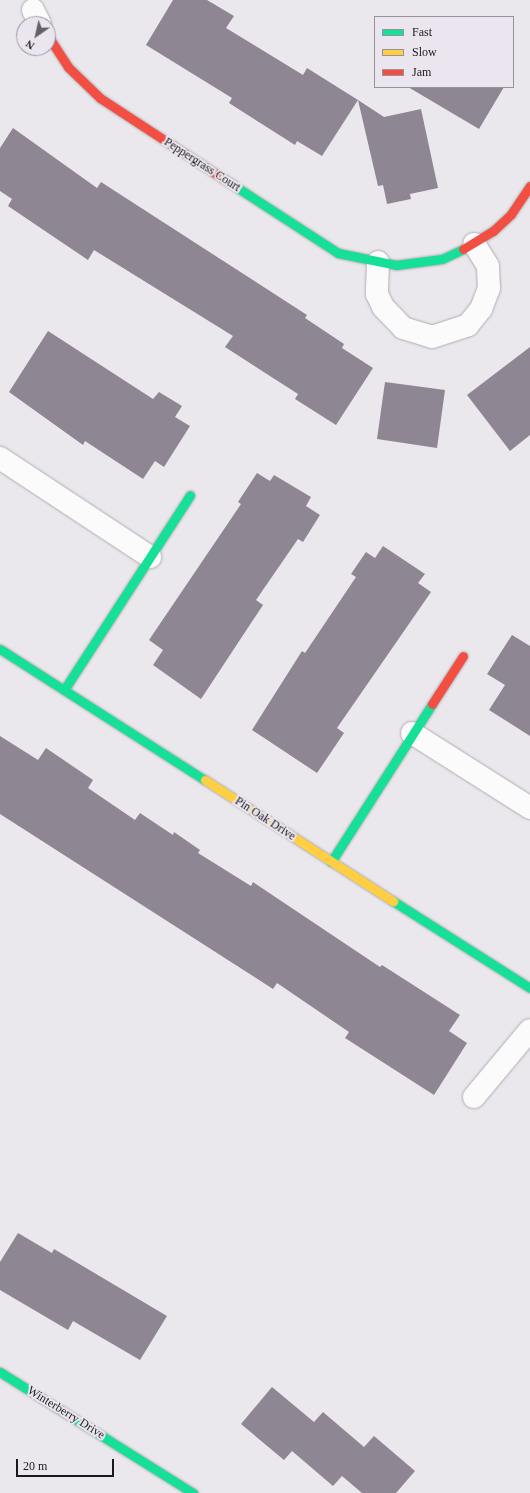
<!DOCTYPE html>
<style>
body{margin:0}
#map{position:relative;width:530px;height:1493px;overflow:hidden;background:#eae7ed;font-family:Georgia,serif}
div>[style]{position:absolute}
.building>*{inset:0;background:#8e8793}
.roads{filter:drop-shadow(0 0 1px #b0adb2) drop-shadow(0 0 1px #b0adb2)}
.street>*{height:22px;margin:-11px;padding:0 11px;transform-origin:11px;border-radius:11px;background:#fcfbfc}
.fast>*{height:9px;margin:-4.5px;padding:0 4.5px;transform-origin:4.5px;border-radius:4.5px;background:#16e098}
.slow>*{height:9px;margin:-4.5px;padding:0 4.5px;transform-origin:4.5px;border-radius:4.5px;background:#ffcf43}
.jam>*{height:9px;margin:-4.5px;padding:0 4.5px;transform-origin:4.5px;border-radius:4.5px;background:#f24e42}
span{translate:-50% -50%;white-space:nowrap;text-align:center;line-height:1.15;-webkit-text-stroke:4px #eae5ef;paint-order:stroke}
.street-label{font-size:12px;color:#1b191c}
.legend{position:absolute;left:374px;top:16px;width:140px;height:72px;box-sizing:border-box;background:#eae5ef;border:1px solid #97939b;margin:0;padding:5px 7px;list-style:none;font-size:12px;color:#1b191c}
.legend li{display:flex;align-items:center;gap:8px;height:20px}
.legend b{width:20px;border:1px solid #97939b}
.north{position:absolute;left:16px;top:16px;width:40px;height:40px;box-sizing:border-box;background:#eae5ef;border:1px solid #97939b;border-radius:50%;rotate:214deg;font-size:11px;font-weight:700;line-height:16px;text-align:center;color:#1b191c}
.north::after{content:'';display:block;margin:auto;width:14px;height:18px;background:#636165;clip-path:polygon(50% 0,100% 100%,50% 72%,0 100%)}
.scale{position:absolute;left:16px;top:1459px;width:98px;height:18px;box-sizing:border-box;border:2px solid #1b191c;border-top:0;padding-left:5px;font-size:12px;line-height:14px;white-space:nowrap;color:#1b191c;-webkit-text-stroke:3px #eae5ef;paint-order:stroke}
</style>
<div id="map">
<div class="building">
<i style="clip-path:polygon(173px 0,207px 0,234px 16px,226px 28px,303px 75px,307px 68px,358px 100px,322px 156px,297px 141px,295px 145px,229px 103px,232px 98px,146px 45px)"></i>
<i style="clip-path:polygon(408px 87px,504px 87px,479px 129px)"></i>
<i style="clip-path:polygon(358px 100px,384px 117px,421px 109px,438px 188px,410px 194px,411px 199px,387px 204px,383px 185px,378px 186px)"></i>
<i style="clip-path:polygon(13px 128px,97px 188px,101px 182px,307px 315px,305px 318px,344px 344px,342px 348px,373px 368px,336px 425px,295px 399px,298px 394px,225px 347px,233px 336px,94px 250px,88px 260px,8px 206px,12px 199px,0 191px,0 148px)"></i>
<i style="clip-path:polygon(48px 331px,153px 399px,159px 392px,182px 406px,175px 417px,190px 426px,164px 467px,155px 461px,143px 479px,85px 441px,83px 445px,9px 392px)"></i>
<i style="clip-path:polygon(530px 347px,530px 435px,510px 451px,467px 395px)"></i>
<i style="clip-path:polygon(385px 382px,445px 390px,437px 448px,377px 439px)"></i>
<i style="clip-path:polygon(257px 473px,270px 481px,274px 475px,311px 497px,306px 506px,320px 515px,303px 542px,298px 539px,256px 600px,263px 605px,201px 699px,153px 665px,163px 650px,149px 640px,241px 504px,238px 502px)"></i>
<i style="clip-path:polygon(383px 546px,425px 574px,418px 583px,431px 592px,337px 728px,344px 733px,317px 773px,252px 730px,302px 651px,305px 653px,356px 577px,351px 574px,366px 552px,375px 558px)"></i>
<i style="clip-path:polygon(512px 635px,530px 646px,530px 736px,489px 710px,505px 685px,487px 674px)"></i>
<i style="clip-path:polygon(0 736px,38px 760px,46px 748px,93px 780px,88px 788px,135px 820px,140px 813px,173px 835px,174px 832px,200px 850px,198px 853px,251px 886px,253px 882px,380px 967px,382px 965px,460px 1015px,449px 1031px,467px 1043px,434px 1095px,345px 1038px,349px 1032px,277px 983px,273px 989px,0 814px)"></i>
<i style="clip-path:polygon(18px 1233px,52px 1253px,54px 1249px,167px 1316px,140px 1360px,73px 1321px,68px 1330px,0 1290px,0 1262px)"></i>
<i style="clip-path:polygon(272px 1387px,314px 1422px,323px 1412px,364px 1447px,374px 1436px,415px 1471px,396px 1493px,362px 1493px,342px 1476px,333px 1486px,292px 1451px,284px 1460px,241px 1424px)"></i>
</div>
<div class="roads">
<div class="street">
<i style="left:33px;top:10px;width:16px;rotate:63deg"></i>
<i style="left:378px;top:262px;width:32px;rotate:92deg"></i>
<i style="left:377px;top:294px;width:14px;rotate:65deg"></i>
<i style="left:383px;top:307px;width:29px;rotate:46deg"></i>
<i style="left:403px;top:328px;width:30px;rotate:17deg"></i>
<i style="left:432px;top:337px;width:38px;rotate:-18deg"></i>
<i style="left:468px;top:325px;width:21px;rotate:-51deg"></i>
<i style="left:481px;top:309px;width:22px;rotate:-69deg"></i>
<i style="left:489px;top:288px;width:22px;rotate:-93deg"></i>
<i style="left:488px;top:266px;width:26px;rotate:-122deg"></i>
<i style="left:0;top:458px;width:180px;rotate:33.4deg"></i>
<i style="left:412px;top:733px;width:140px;rotate:32.4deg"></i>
<i style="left:474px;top:1097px;width:87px;rotate:-50.1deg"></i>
</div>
<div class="fast">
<i style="left:224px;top:179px;width:136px;rotate:33deg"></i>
<i style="left:338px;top:253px;width:59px;rotate:11.7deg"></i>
<i style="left:396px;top:265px;width:46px;rotate:-7.4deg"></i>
<i style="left:442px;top:259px;width:23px;rotate:-25deg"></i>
<i style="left:0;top:649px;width:243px;rotate:32.6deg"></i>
<i style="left:64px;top:690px;width:232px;rotate:-57.1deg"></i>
<i style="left:331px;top:862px;width:188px;rotate:-57.4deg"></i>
<i style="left:393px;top:901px;width:162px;rotate:32.4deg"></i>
<i style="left:0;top:1372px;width:228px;rotate:32.1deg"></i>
</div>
<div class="slow">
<i style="left:205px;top:780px;width:224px;rotate:32.8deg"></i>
</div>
<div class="jam">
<i style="left:48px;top:36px;width:37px;rotate:57deg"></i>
<i style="left:68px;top:67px;width:45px;rotate:44.1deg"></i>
<i style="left:100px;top:98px;width:148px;rotate:33.2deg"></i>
<i style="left:463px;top:249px;width:35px;rotate:-31deg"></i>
<i style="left:493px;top:231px;width:25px;rotate:-43deg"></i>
<i style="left:511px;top:214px;width:34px;rotate:-56deg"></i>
<i style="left:432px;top:704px;width:57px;rotate:-57.1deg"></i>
</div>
</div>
<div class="street-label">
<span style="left:202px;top:165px;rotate:33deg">Peppergrass Court</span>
<span style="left:265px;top:819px;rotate:33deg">Pin Oak Drive</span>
<span style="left:66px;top:1413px;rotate:32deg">Winterberry Drive</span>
</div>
<ul class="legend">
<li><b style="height:5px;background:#16e098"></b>Fast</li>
<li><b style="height:5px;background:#ffcf43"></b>Slow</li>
<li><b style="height:5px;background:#f24e42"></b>Jam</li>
</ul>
<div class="north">N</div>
<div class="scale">20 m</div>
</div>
